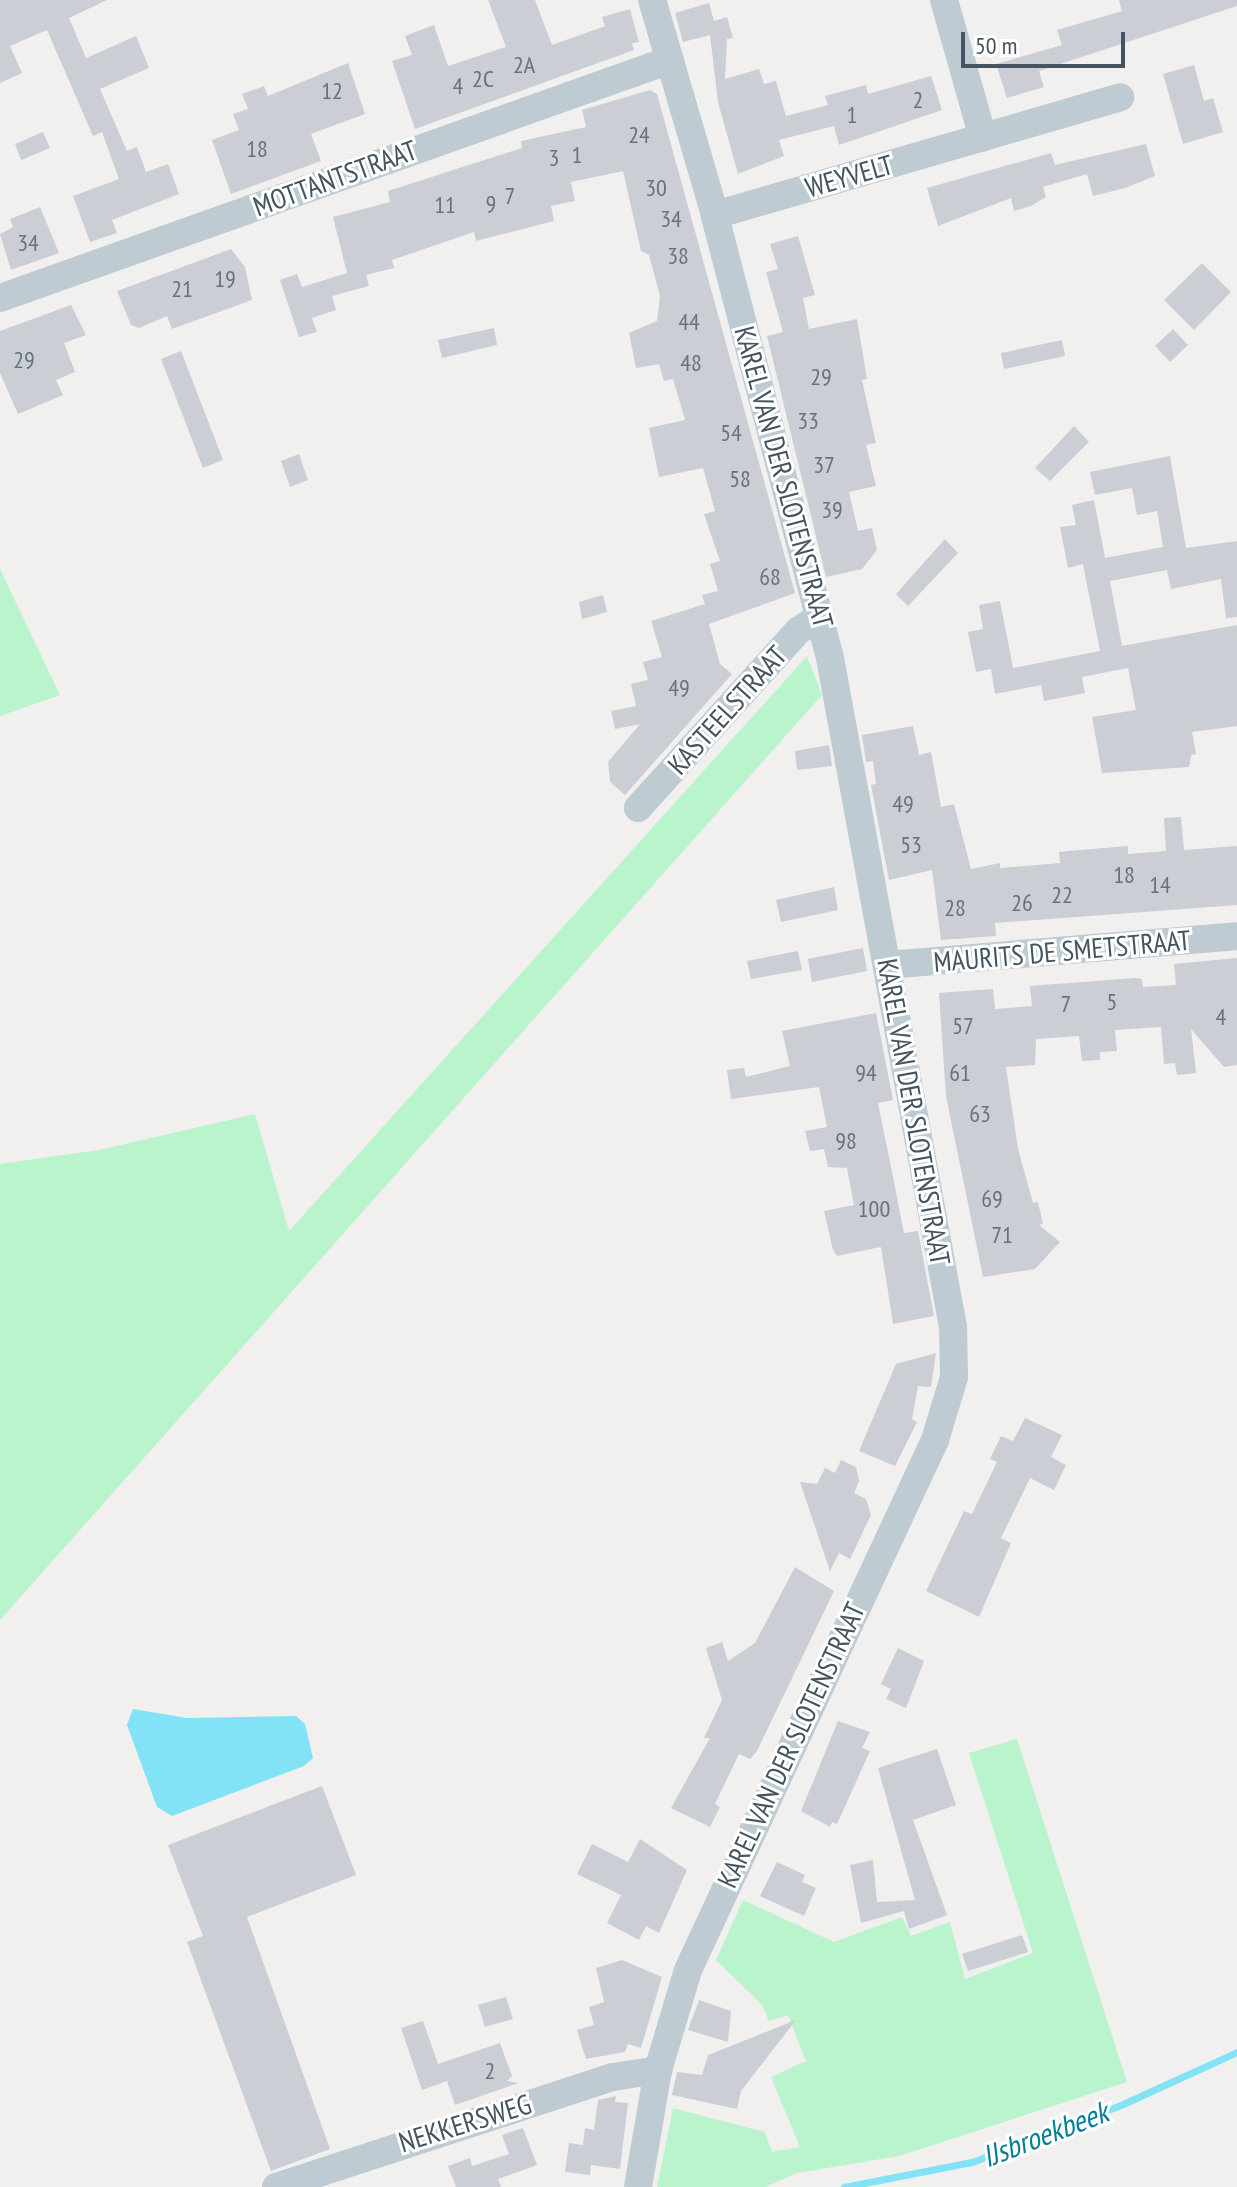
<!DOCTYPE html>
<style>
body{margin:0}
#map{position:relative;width:1237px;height:2187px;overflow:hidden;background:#f2efef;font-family:"PT Sans Narrow",sans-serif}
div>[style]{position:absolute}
.green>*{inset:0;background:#b9f4cd}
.water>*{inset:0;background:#82e3f6}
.stream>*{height:7px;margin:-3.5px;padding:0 3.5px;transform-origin:3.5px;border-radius:3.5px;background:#82e3f6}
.building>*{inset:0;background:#cbced5}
.minor>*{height:28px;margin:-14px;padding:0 14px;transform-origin:14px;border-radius:14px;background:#becbd3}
span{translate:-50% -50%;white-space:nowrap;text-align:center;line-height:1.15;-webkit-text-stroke:6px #fff;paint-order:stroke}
.number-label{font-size:24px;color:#66727c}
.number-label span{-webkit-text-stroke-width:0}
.street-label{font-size:28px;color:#45545f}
.water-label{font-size:30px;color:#037e96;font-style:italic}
.scale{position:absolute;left:961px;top:32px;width:164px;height:36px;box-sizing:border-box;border:4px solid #45545f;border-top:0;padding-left:10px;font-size:24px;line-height:28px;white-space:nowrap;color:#45545f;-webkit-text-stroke:6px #fff;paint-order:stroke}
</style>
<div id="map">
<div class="green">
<i style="clip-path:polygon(0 569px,60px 695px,0 716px)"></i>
<i style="clip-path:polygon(807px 656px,822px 695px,0 1620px,0 1164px,99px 1150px,255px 1114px,289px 1231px)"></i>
<i style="clip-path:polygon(1017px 1739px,1127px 2082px,899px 2156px,797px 2173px,765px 2187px,657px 2187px,673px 2108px,765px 2132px,772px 2152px,800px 2147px,771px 2077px,806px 2061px,788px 2015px,769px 2021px,762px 2005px,716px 1960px,743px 1900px,834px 1942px,902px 1917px,911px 1936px,950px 1922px,965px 1979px,1033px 1953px,969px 1753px)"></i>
</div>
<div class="water">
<i style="clip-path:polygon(133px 1709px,187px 1718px,296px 1716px,305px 1724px,313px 1758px,304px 1766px,172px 1816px,157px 1807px,127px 1725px)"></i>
</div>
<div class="stream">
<i style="left:844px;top:2187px;width:130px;rotate:-11.1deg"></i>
<i style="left:972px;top:2162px;width:162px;rotate:-21deg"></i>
<i style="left:1123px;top:2104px;width:125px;rotate:-24.5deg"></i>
</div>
<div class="building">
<i style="clip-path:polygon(0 0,107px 0,69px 18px,86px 58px,136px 36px,149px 68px,100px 89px,127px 151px,137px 147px,146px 172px,168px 164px,179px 194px,112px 220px,117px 233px,90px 242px,73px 196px,119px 179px,102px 132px,93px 136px,47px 30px,10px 46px,22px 73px,0 83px)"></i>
<i style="clip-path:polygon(488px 0,535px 0,552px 45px,605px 26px,602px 17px,630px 9px,639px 42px,632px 43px,634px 50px,415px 129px,392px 61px,412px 55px,405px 36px,434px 25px,448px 66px,506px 47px)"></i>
<i style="clip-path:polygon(1119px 0,1237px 0,1237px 6px,1039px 71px,1044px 87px,1007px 98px,996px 64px,1062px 45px,1057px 30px,1122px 11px)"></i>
<i style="clip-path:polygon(709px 3px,714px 21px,727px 17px,733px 38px,727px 39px,725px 79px,759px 69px,764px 84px,776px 81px,786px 116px,828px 105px,825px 96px,866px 85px,868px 94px,931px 76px,942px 110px,839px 145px,834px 126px,779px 140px,784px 156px,738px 174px,718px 102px,710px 35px,683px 42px,675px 13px)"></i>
<i style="clip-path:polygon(348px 63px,365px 114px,311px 134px,321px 161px,231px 194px,212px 140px,239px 130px,233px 114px,248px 109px,242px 94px,264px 86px,268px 96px)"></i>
<i style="clip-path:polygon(1194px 65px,1204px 101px,1213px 98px,1223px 132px,1183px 144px,1163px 74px)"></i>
<i style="clip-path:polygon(650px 90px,657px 94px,795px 593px,709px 624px,720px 664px,732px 674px,625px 795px,610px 782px,608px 762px,640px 724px,615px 729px,611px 711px,636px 706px,631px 684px,648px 680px,643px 662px,662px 657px,651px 621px,705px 604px,702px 595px,718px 591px,710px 564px,720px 561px,704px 514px,715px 511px,703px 468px,659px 477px,649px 428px,685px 420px,673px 379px,664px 381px,659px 364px,636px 368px,629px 333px,657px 321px,660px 296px,649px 255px,641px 251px,623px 171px,571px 182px,575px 201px,551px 206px,554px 221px,476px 241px,474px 232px,392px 260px,394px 268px,366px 275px,369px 286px,332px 296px,336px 310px,312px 318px,317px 332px,299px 337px,280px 280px,297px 274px,302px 287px,347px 273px,333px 217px,390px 202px,388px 191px,522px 148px,521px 141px,586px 127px,582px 110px)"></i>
<i style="clip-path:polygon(43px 132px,50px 148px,21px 160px,15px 144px)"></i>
<i style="clip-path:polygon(1146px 144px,1155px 176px,1125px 188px,1093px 196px,1087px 174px,1043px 187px,1046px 197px,1031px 206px,1014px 211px,1011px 198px,938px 226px,927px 188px,1051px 153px,1055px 165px)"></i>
<i style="clip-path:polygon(40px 207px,59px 253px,11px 270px,0 234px,13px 227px,10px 219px)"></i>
<i style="clip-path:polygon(798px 236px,815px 295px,803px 298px,809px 329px,857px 319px,867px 379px,862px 380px,876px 443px,866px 445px,876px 486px,849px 492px,858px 531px,872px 528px,877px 550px,862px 569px,826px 577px,767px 336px,783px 332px,766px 272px,778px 269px,770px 244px)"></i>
<i style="clip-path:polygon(231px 249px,245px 267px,252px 300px,172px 329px,167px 316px,139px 328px,131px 325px,117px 291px)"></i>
<i style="clip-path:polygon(1202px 263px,1231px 292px,1194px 330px,1164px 300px)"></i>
<i style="clip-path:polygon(71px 305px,86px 335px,64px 343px,75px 372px,56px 380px,63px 395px,18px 414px,0 373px,0 331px)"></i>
<i style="clip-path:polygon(494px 328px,497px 345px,442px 358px,438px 340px)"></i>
<i style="clip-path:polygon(1173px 329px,1188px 345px,1170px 362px,1155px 346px)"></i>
<i style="clip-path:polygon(1062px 340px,1065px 356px,1004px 369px,1001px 353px)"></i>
<i style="clip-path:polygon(181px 351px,223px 460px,203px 468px,161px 359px)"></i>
<i style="clip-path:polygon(1074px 426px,1089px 442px,1050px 481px,1035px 468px)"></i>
<i style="clip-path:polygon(299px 454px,308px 480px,290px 487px,281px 461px)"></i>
<i style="clip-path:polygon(1170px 456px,1186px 548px,1237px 541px,1237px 617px,1226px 618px,1221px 579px,1171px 589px,1167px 570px,1110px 581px,1122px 646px,1237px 625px,1237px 726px,1192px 732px,1196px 754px,1191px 755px,1189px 767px,1102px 773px,1092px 717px,1136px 710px,1128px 668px,1082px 677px,1085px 693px,1044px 701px,1041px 685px,995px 694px,991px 669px,976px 672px,968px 632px,983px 629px,979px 605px,1000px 601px,1013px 668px,1100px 651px,1083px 564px,1068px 568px,1060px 527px,1076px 525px,1072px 505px,1094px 500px,1105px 558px,1163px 547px,1157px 511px,1137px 515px,1132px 488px,1095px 495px,1090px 472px)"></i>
<i style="clip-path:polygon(945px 539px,958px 553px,908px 606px,896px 594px)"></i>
<i style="clip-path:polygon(603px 595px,607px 612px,582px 619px,579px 602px)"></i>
<i style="clip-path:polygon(913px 726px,919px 755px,931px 752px,941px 807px,954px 804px,971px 869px,1000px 863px,1000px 868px,1060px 863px,1059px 852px,1068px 851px,1128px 846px,1128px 854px,1166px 851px,1164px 818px,1181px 817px,1184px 850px,1237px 846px,1237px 905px,995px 923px,996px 936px,941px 940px,932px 870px,889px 880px,871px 785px,876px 784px,873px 761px,866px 762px,862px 735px)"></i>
<i style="clip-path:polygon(829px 745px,832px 766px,797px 770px,795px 751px)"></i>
<i style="clip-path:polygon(834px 887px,838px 910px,781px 922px,776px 900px)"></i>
<i style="clip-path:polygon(863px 948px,867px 971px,812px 982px,808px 959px)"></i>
<i style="clip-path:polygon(798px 951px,802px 970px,751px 979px,747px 961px)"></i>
<i style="clip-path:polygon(1237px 958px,1237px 1065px,1224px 1067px,1191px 1029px,1196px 1073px,1177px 1075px,1175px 1063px,1164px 1064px,1161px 1027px,1115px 1030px,1117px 1051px,1100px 1052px,1100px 1060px,1082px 1061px,1079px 1036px,1036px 1039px,1035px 1065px,1006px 1067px,1018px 1149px,1033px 1203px,1038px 1202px,1043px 1224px,1039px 1225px,1060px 1242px,1035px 1269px,983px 1277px,946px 1096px,939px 993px,993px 989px,995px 1009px,1032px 1006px,1030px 986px,1135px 978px,1142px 979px,1143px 987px,1176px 985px,1174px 964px)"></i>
<i style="clip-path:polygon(876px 1013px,893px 1100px,878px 1103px,892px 1172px,904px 1233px,918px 1231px,934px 1316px,893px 1324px,881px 1247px,837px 1256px,833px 1250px,824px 1211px,854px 1205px,847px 1168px,828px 1167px,824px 1149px,810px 1151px,805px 1131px,827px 1127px,819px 1087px,731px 1099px,727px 1070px,744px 1068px,746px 1077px,790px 1066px,782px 1031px)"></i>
<i style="clip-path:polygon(936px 1353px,931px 1387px,918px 1386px,912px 1419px,917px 1422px,895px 1466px,859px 1451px,896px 1364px)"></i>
<i style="clip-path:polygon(1025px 1418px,1062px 1435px,1051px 1457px,1066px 1465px,1054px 1490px,1030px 1478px,1001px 1538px,1011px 1543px,979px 1617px,926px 1591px,964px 1511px,972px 1514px,997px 1462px,990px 1459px,1001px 1436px,1013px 1441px)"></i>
<i style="clip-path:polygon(841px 1460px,856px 1467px,859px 1481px,854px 1493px,866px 1499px,871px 1515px,850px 1559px,839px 1553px,830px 1571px,800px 1482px,817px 1484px,825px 1468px,835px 1473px)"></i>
<i style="clip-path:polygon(795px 1567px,834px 1591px,757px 1751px,750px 1759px,739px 1754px,715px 1804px,720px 1807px,710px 1827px,671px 1808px,710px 1738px,704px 1738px,722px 1700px,706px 1648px,722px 1642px,728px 1661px,755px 1643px)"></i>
<i style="clip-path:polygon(898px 1648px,924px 1661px,906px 1708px,886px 1699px,891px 1689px,881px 1684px)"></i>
<i style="clip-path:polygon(838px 1721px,870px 1732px,862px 1748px,870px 1751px,837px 1824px,832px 1822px,830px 1827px,801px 1811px)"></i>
<i style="clip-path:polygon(937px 1749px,956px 1805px,913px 1820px,947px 1915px,909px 1929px,904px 1911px,861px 1923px,850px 1865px,873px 1860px,877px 1902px,915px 1900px,878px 1768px)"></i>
<i style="clip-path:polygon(322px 1786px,356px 1875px,247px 1917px,330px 2149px,271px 2171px,187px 1942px,203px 1936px,168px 1845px)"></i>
<i style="clip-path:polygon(640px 1839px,687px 1870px,659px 1933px,646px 1926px,639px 1940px,607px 1923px,621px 1895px,577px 1874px,592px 1844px,628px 1862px)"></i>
<i style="clip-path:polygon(777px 1862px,805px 1875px,802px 1882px,816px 1888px,804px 1916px,760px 1896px)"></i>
<i style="clip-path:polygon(1022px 1935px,1028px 1952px,968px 1971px,962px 1954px)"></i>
<i style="clip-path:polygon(622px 1960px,662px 1977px,641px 2048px,628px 2044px,625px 2052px,586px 2059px,577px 2030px,594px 2025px,589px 2007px,604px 2002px,596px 1968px)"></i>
<i style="clip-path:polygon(506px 1997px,513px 2019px,485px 2027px,478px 2005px)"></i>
<i style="clip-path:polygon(699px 2000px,731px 2011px,728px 2042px,688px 2030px)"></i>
<i style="clip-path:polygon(796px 2020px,741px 2091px,737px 2109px,672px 2095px,677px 2072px,702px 2075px,708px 2055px)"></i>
<i style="clip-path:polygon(423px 2021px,438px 2064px,500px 2043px,512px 2076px,507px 2081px,519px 2083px,455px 2105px,447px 2081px,422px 2090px,401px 2028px)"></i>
<i style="clip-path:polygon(616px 2096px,615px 2102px,628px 2103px,620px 2169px,591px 2165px,590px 2175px,565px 2172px,569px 2143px,583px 2145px,585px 2128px,594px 2130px,598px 2100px)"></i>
<i style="clip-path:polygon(523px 2128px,537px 2165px,498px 2179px,501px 2187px,456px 2187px,448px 2166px,470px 2158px,472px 2166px,509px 2154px,502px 2135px)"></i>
</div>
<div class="minor">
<i style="left:944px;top:0;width:143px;rotate:74.2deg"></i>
<i style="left:715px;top:215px;width:422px;rotate:-16.2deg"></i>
<i style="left:0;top:298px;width:711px;rotate:-19.56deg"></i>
<i style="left:638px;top:808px;width:239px;rotate:-47.9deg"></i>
<i style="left:798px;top:631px;width:27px;rotate:-34deg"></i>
<i style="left:887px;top:965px;width:351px;rotate:-4.7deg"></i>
<i style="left:276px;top:2187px;width:354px;rotate:-18.1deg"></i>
<i style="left:613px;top:2077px;width:46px;rotate:-8.8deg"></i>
<i style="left:638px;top:2187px;width:119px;rotate:-80.3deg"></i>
<i style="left:658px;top:2070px;width:104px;rotate:-73.3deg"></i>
<i style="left:688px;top:1970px;width:585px;rotate:-65.01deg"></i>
<i style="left:935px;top:1440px;width:66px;rotate:-73.2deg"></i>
<i style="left:954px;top:1377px;width:50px;rotate:-91.1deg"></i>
<i style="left:953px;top:1327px;width:680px;rotate:-100.42deg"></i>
<i style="left:830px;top:658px;width:458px;rotate:-104.6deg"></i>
<i style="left:715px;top:215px;width:224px;rotate:-106.3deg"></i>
</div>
<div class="number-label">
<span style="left:524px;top:65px">2A</span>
<span style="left:483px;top:79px">2C</span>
<span style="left:458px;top:86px">4</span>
<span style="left:332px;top:91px">12</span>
<span style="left:918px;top:100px">2</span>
<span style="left:852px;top:115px">1</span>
<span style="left:639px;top:135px">24</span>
<span style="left:257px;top:149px">18</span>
<span style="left:577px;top:155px">1</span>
<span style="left:554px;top:158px">3</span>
<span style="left:656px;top:188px">30</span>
<span style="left:510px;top:196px">7</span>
<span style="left:491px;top:204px">9</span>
<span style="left:445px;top:205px">11</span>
<span style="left:671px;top:219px">34</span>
<span style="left:28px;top:243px">34</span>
<span style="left:678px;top:256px">38</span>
<span style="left:225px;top:279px">19</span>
<span style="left:182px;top:289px">21</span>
<span style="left:689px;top:322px">44</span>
<span style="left:24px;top:360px">29</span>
<span style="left:691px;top:363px">48</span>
<span style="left:821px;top:377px">29</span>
<span style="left:808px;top:421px">33</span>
<span style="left:731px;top:433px">54</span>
<span style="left:824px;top:465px">37</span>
<span style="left:740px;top:479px">58</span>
<span style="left:832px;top:510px">39</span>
<span style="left:770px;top:577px">68</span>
<span style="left:679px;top:688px">49</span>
<span style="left:903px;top:804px">49</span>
<span style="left:911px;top:845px">53</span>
<span style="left:1124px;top:875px">18</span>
<span style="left:1160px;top:885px">14</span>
<span style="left:1062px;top:895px">22</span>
<span style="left:1022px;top:903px">26</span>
<span style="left:955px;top:908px">28</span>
<span style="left:1112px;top:1002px">5</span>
<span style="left:1066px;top:1004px">7</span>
<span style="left:1221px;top:1017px">4</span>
<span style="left:963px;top:1026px">57</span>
<span style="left:866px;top:1073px">94</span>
<span style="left:960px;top:1073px">61</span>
<span style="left:980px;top:1114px">63</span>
<span style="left:846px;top:1141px">98</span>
<span style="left:992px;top:1199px">69</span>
<span style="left:874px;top:1209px">100</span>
<span style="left:1002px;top:1235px">71</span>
<span style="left:490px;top:2071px">2</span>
</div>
<div class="street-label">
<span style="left:849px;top:176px;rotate:-16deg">WEYVELT</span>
<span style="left:335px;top:178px;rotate:-20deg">MOTTANTSTRAAT</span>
<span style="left:784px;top:477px;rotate:75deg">KAREL VAN DER SLOTENSTRAAT</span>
<span style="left:727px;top:710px;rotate:-48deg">KASTEELSTRAAT</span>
<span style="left:1062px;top:951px;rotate:-5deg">MAURITS DE SMETSTRAAT</span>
<span style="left:914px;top:1112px;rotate:80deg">KAREL VAN DER SLOTENSTRAAT</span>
<span style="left:791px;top:1745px;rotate:-65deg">KAREL VAN DER SLOTENSTRAAT</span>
<span style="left:465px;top:2123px;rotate:-17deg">NEKKERSWEG</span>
</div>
<div class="water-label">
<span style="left:1045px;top:2134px;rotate:-21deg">IJsbroekbeek</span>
</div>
<div class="scale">50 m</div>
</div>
